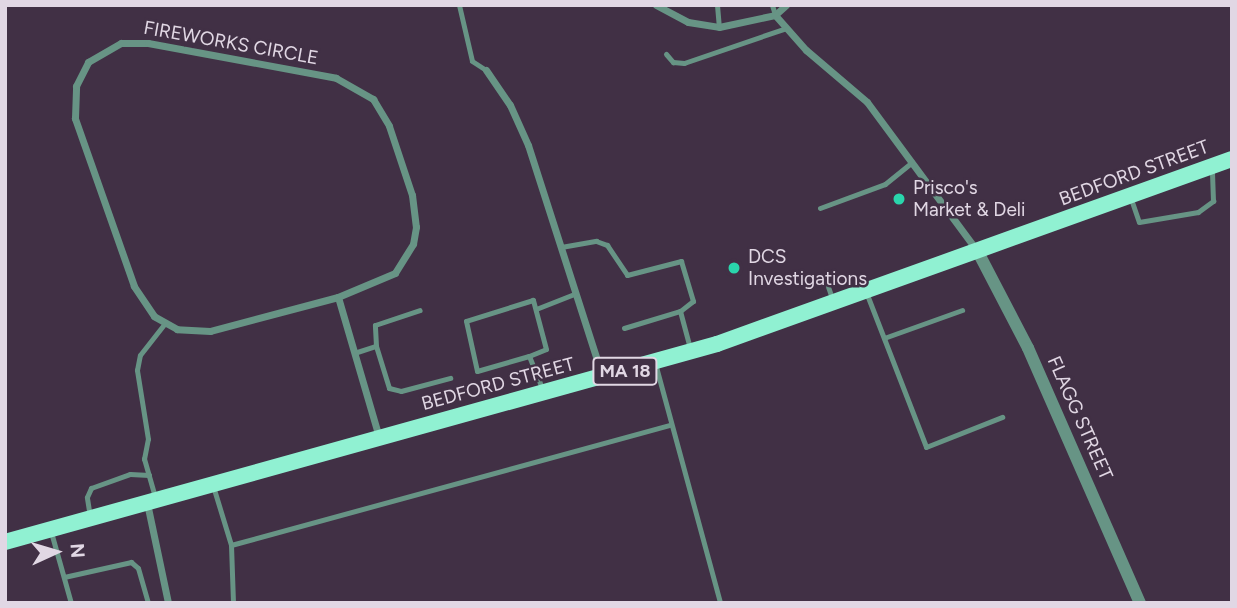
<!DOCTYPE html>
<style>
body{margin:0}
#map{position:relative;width:1237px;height:608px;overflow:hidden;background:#413045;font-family:Figtree,sans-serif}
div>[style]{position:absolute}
.service>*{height:5px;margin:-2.5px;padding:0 2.5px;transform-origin:2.5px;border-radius:2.5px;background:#679485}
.minor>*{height:7px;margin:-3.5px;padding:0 3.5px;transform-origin:3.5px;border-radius:3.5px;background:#679485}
.tertiary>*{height:12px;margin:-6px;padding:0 6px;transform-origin:6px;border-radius:6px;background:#679485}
.primary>*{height:16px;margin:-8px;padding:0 8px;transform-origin:8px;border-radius:8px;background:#90f1d2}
.dots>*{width:19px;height:19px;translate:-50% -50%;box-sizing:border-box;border:4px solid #413045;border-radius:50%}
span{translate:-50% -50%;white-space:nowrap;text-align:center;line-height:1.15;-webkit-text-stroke:5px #413045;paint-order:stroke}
.shield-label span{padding:2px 5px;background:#413045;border:2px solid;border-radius:5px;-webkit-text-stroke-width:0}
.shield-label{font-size:18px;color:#e1d7e4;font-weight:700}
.street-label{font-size:19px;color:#e1d7e4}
.poi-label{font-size:19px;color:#e1d7e4}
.left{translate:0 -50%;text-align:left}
.frame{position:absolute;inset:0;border:7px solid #e1d7e4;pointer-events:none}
.north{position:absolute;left:21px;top:517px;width:70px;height:70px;-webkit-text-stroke:5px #413045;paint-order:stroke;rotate:86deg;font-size:19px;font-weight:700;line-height:28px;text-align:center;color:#e1d7e4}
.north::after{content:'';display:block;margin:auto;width:24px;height:32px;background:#e1d7e4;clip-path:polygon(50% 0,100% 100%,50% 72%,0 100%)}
</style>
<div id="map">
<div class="service">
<i style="left:459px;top:5px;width:57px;rotate:76.9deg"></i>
<i style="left:472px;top:61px;width:17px;rotate:33deg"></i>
<i style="left:717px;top:5px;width:22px;rotate:85deg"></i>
<i style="left:772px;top:5px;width:10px;rotate:73deg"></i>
<i style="left:666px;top:54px;width:11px;rotate:49deg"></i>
<i style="left:673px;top:62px;width:11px;rotate:5deg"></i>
<i style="left:684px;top:63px;width:108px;rotate:-18.9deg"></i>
<i style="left:1131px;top:199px;width:24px;rotate:71deg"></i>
<i style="left:1139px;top:222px;width:60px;rotate:-9.6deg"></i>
<i style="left:1198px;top:212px;width:19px;rotate:-36deg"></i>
<i style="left:1213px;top:201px;width:31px;rotate:-92deg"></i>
<i style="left:820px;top:208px;width:69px;rotate:-20.3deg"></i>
<i style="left:885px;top:184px;width:35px;rotate:-39deg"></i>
<i style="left:561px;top:247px;width:36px;rotate:-10deg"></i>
<i style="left:596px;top:241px;width:12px;rotate:20deg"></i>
<i style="left:607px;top:245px;width:36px;rotate:56deg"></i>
<i style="left:627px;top:275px;width:56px;rotate:-14.5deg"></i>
<i style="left:681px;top:261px;width:42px;rotate:73.3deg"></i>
<i style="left:693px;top:301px;width:16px;rotate:142deg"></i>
<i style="left:824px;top:275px;width:28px;rotate:71deg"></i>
<i style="left:866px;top:292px;width:166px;rotate:68.8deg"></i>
<i style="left:926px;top:447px;width:82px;rotate:-21.5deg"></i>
<i style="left:536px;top:309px;width:41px;rotate:-21.5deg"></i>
<i style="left:624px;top:328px;width:59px;rotate:-16.9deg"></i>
<i style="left:680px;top:311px;width:39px;rotate:75deg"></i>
<i style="left:884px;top:338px;width:83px;rotate:-19.7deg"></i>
<i style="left:376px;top:346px;width:21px;rotate:-93deg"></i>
<i style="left:375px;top:325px;width:47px;rotate:-18.4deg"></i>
<i style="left:354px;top:353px;width:23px;rotate:-18deg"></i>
<i style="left:376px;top:346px;width:44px;rotate:72.8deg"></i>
<i style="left:389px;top:388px;width:12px;rotate:14deg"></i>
<i style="left:401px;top:391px;width:51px;rotate:-14.9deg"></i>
<i style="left:529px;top:356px;width:18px;rotate:-22deg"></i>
<i style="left:546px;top:349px;width:51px;rotate:-104.9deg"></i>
<i style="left:533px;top:300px;width:70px;rotate:162.6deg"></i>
<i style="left:466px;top:321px;width:51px;rotate:77.6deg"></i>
<i style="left:477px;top:371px;width:54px;rotate:-16.1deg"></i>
<i style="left:529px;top:356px;width:37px;rotate:68deg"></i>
<i style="left:655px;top:363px;width:249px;rotate:74.8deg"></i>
<i style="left:213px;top:486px;width:62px;rotate:73deg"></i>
<i style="left:231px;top:545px;width:58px;rotate:88deg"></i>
<i style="left:155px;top:497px;width:40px;rotate:-106deg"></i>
<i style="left:144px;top:459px;width:20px;rotate:-79deg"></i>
<i style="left:148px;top:439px;width:70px;rotate:-99.1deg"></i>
<i style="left:137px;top:370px;width:15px;rotate:-79deg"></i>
<i style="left:140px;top:355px;width:41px;rotate:-52deg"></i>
<i style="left:90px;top:517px;width:20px;rotate:-99deg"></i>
<i style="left:87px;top:497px;width:10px;rotate:-66deg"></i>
<i style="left:91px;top:488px;width:41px;rotate:-19.7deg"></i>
<i style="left:130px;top:474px;width:19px;rotate:3deg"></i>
<i style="left:51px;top:532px;width:74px;rotate:74.3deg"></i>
<i style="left:231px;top:545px;width:456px;rotate:-15.3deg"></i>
<i style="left:64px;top:577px;width:69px;rotate:-12.6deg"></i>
<i style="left:131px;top:562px;width:9px;rotate:41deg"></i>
<i style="left:138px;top:568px;width:36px;rotate:74deg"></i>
</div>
<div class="minor">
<i style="left:656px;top:5px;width:36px;rotate:28deg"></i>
<i style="left:688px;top:22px;width:31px;rotate:9deg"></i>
<i style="left:719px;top:27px;width:57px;rotate:-12.1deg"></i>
<i style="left:775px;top:15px;width:15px;rotate:-42deg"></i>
<i style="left:775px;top:15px;width:47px;rotate:48.5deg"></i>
<i style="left:806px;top:50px;width:80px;rotate:40.4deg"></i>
<i style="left:867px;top:102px;width:187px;rotate:53.5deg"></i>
<i style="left:486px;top:70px;width:42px;rotate:55.6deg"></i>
<i style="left:510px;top:105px;width:44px;rotate:65.8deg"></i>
<i style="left:528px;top:145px;width:242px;rotate:72.2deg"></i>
<i style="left:338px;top:297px;width:132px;rotate:165.1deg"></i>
<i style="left:210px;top:331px;width:33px;rotate:-177deg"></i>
<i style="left:177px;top:329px;width:26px;rotate:-151deg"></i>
<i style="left:154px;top:316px;width:36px;rotate:-124deg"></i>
<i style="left:134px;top:286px;width:178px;rotate:-109.4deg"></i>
<i style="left:75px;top:118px;width:32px;rotate:-88deg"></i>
<i style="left:76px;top:86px;width:27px;rotate:-63deg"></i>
<i style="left:88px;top:62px;width:38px;rotate:-30deg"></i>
<i style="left:121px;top:43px;width:27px"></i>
<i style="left:148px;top:43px;width:191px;rotate:10.5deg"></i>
<i style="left:336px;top:78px;width:43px;rotate:29.6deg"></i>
<i style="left:373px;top:99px;width:31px;rotate:59deg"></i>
<i style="left:389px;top:126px;width:73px;rotate:71.6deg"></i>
<i style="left:412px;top:195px;width:32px;rotate:83deg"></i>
<i style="left:416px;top:227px;width:17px;rotate:100deg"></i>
<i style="left:413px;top:244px;width:34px;rotate:122deg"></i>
<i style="left:395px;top:273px;width:62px;rotate:157.2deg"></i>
<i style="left:338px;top:297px;width:146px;rotate:73.7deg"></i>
<i style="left:147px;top:503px;width:102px;rotate:78.1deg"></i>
</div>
<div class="tertiary">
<i style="left:978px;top:252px;width:108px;rotate:62.5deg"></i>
<i style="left:1028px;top:348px;width:279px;rotate:66.3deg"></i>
</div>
<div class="primary">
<i style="left:5px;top:542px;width:739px;rotate:-15.54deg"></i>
<i style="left:717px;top:344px;width:547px;rotate:-19.76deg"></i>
</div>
<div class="dots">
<i style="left:899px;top:199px;background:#2ad5ac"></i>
<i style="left:734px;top:268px;background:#2ad5ac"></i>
</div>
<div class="shield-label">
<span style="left:625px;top:371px">MA 18</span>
</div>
<div class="street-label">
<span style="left:231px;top:43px;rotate:10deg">FIREWORKS CIRCLE</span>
<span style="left:1134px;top:173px;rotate:-20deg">BEDFORD STREET</span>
<span style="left:498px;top:384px;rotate:-15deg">BEDFORD STREET</span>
<span style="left:1080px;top:418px;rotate:66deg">FLAGG STREET</span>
</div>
<div class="poi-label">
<span class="left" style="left:913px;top:199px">Prisco's<br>Market &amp; Deli</span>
<span class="left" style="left:748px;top:268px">DCS<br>Investigations</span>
</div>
<div class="frame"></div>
<div class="north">N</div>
</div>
